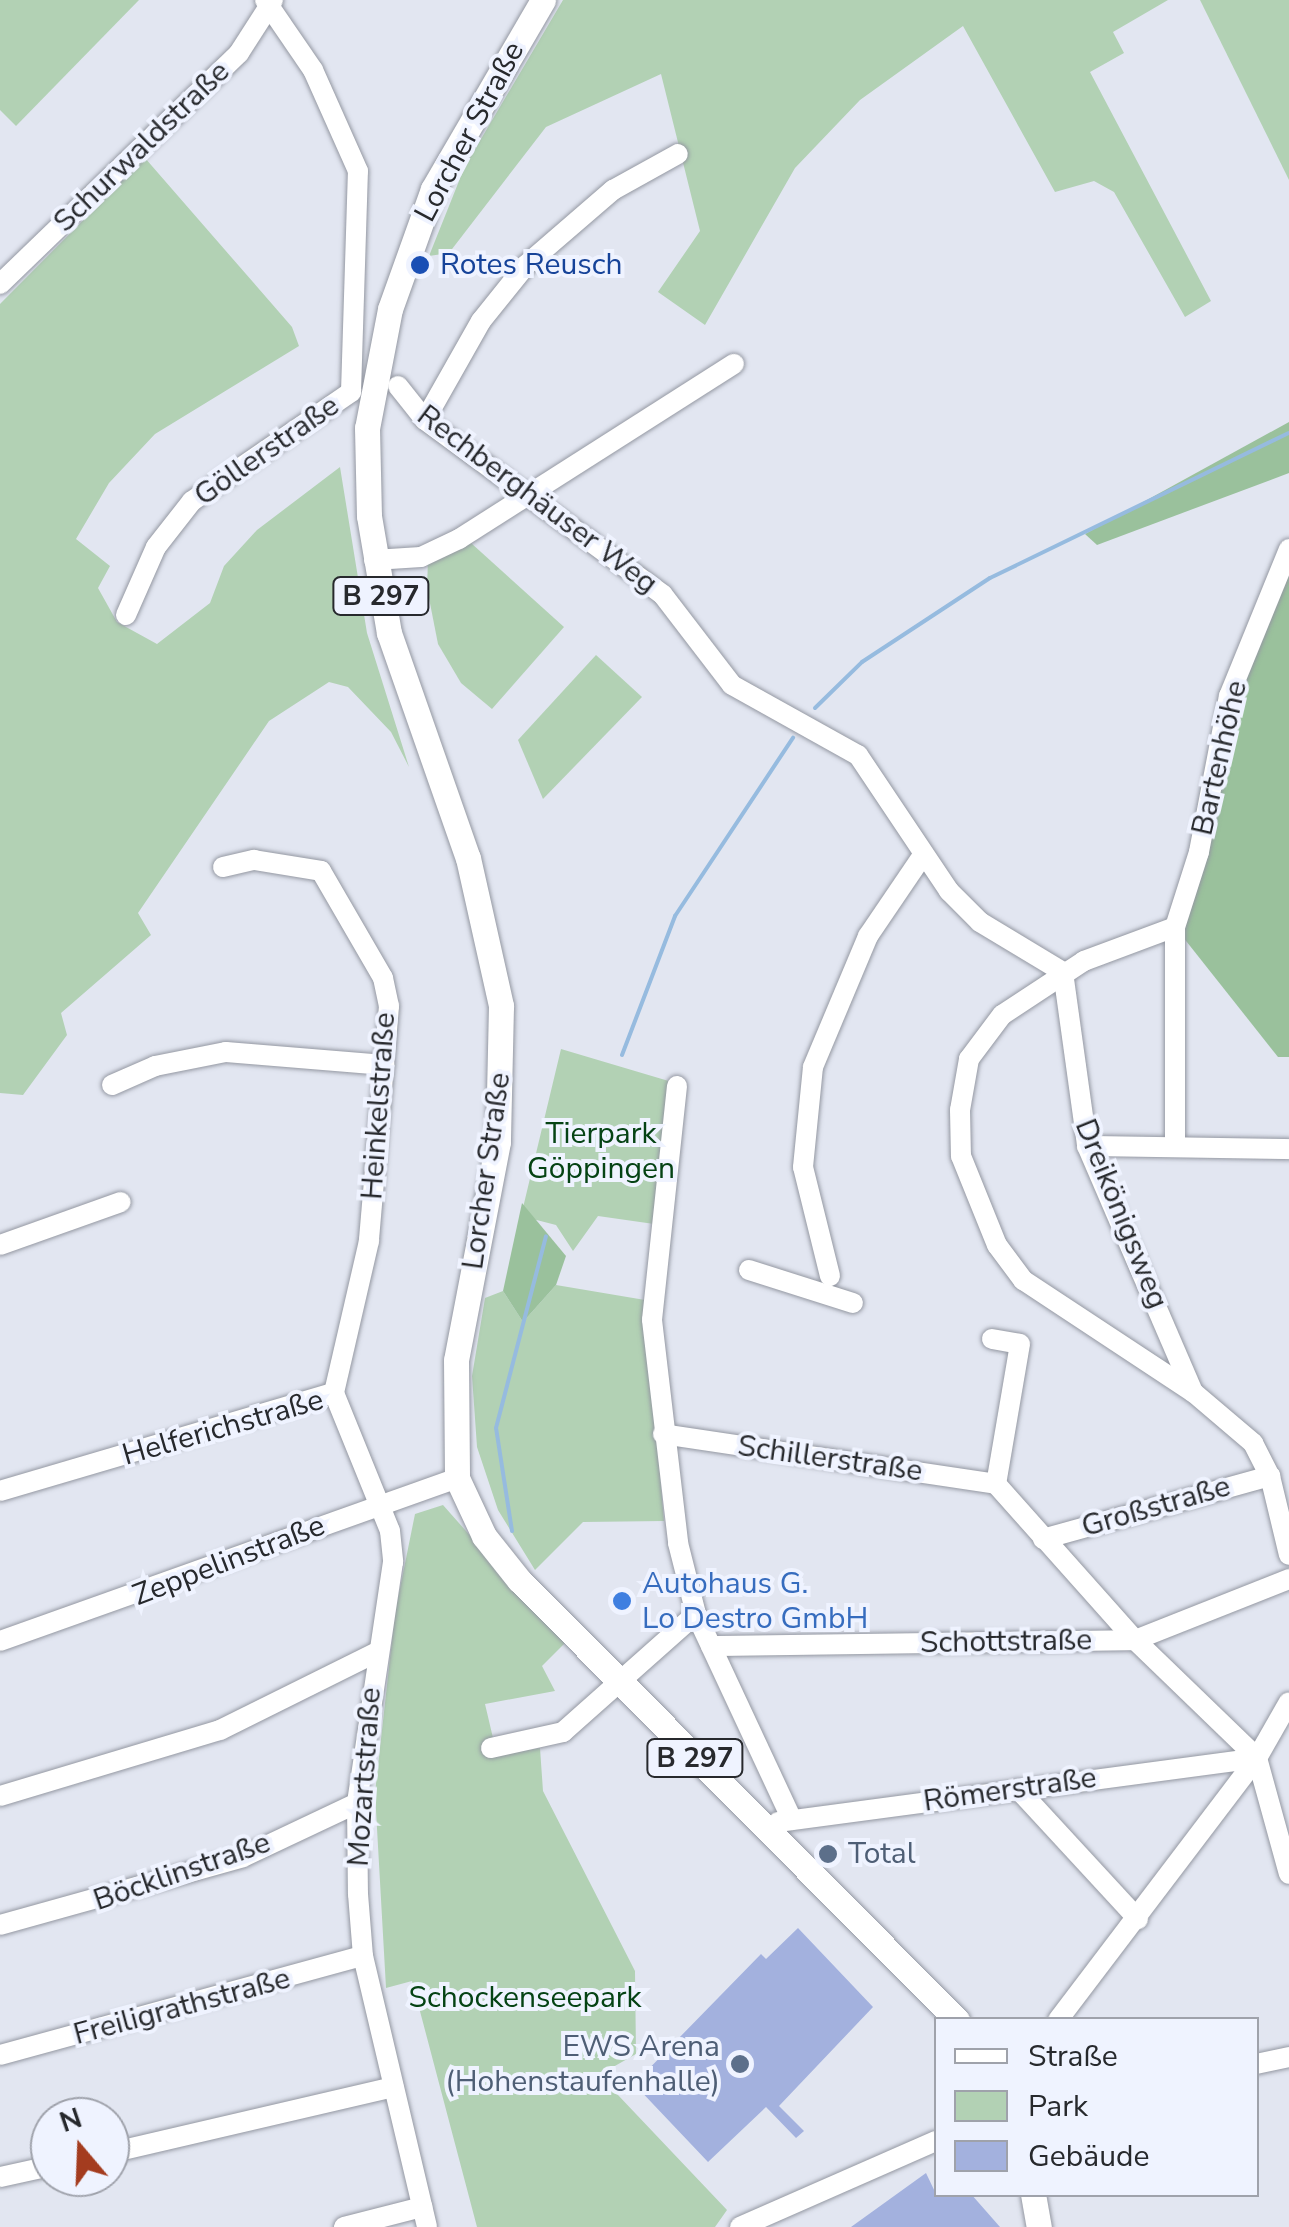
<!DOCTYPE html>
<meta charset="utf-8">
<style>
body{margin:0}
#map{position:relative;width:1289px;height:2227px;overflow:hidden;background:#e2e6f1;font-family:"Nunito Sans",sans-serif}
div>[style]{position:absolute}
.green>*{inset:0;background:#b2d1b4}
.forest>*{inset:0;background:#9ac19c}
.stream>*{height:4px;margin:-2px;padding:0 2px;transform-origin:2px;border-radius:2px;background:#96bbdf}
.building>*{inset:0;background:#a3b1de}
.roads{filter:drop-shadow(0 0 2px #9498a2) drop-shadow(0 0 2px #9498a2)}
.minor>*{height:20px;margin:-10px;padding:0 10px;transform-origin:10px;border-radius:10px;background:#fff}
.major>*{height:25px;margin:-12.5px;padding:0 12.5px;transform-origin:12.5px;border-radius:12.5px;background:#fff}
.dots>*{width:28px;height:28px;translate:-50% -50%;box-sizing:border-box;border:5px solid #eff3ff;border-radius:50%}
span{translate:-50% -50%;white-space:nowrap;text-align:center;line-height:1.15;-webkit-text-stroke:8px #eff3ff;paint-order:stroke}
.shield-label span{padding:2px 8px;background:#eff3ff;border:2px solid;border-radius:8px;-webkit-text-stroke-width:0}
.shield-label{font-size:28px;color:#27292d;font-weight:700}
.street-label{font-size:30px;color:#27292d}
.transit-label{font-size:30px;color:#164399}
.left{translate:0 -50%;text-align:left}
.park-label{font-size:30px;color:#054314}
.shop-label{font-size:30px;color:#366cbe}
.service-label{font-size:30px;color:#4e5e75}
.right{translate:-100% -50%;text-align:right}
.legend{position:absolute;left:934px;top:2017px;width:325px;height:180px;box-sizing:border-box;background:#eff3ff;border:2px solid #9fa2ab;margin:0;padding:12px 18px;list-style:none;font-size:30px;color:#27292d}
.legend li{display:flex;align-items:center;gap:20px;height:50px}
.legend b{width:50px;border:2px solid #9fa2ab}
.north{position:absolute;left:30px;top:2097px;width:100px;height:100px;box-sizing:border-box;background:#eff3ff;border:2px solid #9fa2ab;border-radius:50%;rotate:341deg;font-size:28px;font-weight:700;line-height:40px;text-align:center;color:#27292d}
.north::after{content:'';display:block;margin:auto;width:35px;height:45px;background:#a43c1f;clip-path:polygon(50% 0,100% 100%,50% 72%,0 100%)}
</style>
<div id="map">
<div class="green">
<i style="clip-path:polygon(0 0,139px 0,16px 126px,0 110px)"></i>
<i style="clip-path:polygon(563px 0,1168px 0,1113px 32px,1124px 53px,1090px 72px,1211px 301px,1185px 317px,1114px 192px,1094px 181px,1055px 192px,963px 26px,860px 100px,795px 168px,705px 325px,658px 292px,700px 231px,661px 74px,546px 127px,449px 253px,429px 256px,465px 166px)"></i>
<i style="clip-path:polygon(1200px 0,1289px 0,1289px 180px)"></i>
<i style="clip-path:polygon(145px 158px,292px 327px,299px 346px,155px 434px,109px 483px,76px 539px,110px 566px,98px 588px,117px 622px,157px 644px,210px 603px,224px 566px,257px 530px,340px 467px,367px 633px,409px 767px,391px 732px,348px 687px,329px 682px,269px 721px,138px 913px,151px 935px,61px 1013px,67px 1035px,23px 1095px,0 1093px,0 304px)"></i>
<i style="clip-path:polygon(471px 543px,564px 627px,492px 709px,461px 683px,438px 644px,427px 588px,428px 560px)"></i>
<i style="clip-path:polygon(596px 655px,642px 697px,543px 799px,518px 740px)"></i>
<i style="clip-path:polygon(561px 1049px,672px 1082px,654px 1224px,598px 1216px,573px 1251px,556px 1225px,521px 1216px)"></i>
<i style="clip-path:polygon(556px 1285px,645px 1300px,664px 1521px,583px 1522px,535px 1570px,498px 1510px,477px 1447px,472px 1376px,485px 1298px,503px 1291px,523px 1322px)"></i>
<i style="clip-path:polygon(443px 1505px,565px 1643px,542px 1666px,555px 1691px,485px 1704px,497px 1755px,540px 1748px,543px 1791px,635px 1971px,636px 2054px,599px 2075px,727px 2210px,715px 2227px,477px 2227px,412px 1981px,386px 1988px,375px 1793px,395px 1613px,415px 1514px)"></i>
</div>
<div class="forest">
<i style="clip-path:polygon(1289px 422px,1289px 473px,1097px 545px,1085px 534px)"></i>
<i style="clip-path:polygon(1289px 558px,1289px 1057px,1278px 1057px,1175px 927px,1229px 696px)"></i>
<i style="clip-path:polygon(522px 1203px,566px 1256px,556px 1285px,523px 1322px,503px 1291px)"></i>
</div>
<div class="stream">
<i style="left:815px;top:708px;width:66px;rotate:-44.4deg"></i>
<i style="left:862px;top:662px;width:153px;rotate:-33.3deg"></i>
<i style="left:990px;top:578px;width:332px;rotate:-25.9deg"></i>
<i style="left:622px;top:1055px;width:149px;rotate:-69.1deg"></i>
<i style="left:675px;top:916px;width:214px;rotate:-56.5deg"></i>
<i style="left:512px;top:1531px;width:104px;rotate:-98.8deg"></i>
<i style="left:496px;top:1428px;width:198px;rotate:-75.4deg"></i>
</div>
<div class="building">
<i style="clip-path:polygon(798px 1928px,873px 2007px,779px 2106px,804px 2131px,796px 2138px,766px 2107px,708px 2162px,634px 2084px,761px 1954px,766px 1959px)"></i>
<i style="clip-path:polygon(926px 2173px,936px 2194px,971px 2194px,1000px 2227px,851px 2227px)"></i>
</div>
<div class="roads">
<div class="minor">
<i style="left:0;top:284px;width:332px;rotate:-44deg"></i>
<i style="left:239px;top:53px;width:63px;rotate:-57.3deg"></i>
<i style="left:398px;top:386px;width:43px;rotate:51.5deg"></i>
<i style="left:425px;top:420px;width:295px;rotate:36.3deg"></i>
<i style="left:663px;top:595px;width:113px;rotate:52.5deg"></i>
<i style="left:732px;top:685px;width:144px;rotate:29.1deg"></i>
<i style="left:858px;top:755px;width:164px;rotate:56.2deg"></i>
<i style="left:949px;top:891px;width:44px;rotate:45deg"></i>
<i style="left:980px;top:922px;width:97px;rotate:31.1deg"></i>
<i style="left:1063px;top:972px;width:176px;rotate:82.1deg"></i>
<i style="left:1087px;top:1146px;width:268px;rotate:66.7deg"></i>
<i style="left:425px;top:420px;width:114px;rotate:-60.5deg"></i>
<i style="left:481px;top:321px;width:72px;rotate:-51.2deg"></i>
<i style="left:526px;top:265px;width:115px;rotate:-40.8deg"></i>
<i style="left:613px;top:190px;width:74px;rotate:-29deg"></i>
<i style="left:1289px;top:549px;width:159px;rotate:112.2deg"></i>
<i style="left:1229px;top:696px;width:159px;rotate:100.9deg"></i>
<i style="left:1199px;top:852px;width:79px;rotate:107.7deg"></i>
<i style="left:1175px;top:927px;width:97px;rotate:159.5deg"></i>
<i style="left:1084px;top:961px;width:98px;rotate:146.6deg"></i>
<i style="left:1002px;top:1015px;width:55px;rotate:126.9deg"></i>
<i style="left:969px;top:1059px;width:52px;rotate:100deg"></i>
<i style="left:960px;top:1110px;width:46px;rotate:88.8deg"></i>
<i style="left:961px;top:1156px;width:96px;rotate:68deg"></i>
<i style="left:997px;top:1245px;width:44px;rotate:53.4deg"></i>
<i style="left:1023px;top:1280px;width:204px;rotate:33.4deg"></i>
<i style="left:1193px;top:1392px;width:79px;rotate:40.4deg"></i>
<i style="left:1253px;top:1443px;width:37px;rotate:63deg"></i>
<i style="left:1270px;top:1476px;width:81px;rotate:76.5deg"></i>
<i style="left:374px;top:560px;width:47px;rotate:-3.7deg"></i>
<i style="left:421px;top:557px;width:42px;rotate:-25.3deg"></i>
<i style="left:459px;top:539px;width:326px;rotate:-32.5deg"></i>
<i style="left:126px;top:615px;width:74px;rotate:-66.2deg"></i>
<i style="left:156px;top:547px;width:58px;rotate:-52deg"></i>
<i style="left:192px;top:501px;width:193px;rotate:-34.4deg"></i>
<i style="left:351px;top:392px;width:221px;rotate:-88.2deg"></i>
<i style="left:358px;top:171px;width:111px;rotate:-114deg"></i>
<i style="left:313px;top:70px;width:85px;rotate:-124.4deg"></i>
<i style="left:223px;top:867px;width:32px;rotate:-13deg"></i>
<i style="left:254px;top:860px;width:68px;rotate:9.3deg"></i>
<i style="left:321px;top:871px;width:124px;rotate:59.9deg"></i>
<i style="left:383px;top:978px;width:29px;rotate:78deg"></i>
<i style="left:389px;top:1006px;width:236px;rotate:94.9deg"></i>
<i style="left:369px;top:1241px;width:156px;rotate:103deg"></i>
<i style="left:112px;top:1085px;width:47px;rotate:-23.8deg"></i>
<i style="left:155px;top:1066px;width:72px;rotate:-11.2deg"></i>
<i style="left:226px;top:1052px;width:159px;rotate:4.7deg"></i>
<i style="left:677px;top:1086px;width:235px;rotate:96.1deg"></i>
<i style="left:652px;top:1320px;width:225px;rotate:83.3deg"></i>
<i style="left:678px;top:1543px;width:73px;rotate:75.8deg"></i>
<i style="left:696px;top:1614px;width:227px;rotate:65deg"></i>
<i style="left:1087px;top:1146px;width:202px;rotate:0.9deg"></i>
<i style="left:1175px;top:1147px;width:220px;rotate:-90deg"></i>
<i style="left:0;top:1245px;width:128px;rotate:-19.6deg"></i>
<i style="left:749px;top:1270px;width:109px;rotate:17.6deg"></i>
<i style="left:830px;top:1276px;width:112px;rotate:-103.9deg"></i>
<i style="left:803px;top:1167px;width:100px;rotate:-84.3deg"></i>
<i style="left:813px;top:1067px;width:142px;rotate:-67.2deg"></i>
<i style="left:868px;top:936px;width:98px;rotate:-55.8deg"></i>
<i style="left:992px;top:1339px;width:28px;rotate:10deg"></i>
<i style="left:1020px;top:1344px;width:142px;rotate:99.7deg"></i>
<i style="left:663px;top:1434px;width:337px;rotate:8.5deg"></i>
<i style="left:996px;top:1484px;width:209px;rotate:48.3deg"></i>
<i style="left:1135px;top:1640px;width:170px;rotate:44deg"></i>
<i style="left:1257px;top:1758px;width:120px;rotate:74.6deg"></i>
<i style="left:0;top:1491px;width:348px;rotate:-16.4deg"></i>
<i style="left:334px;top:1393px;width:149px;rotate:67.9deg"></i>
<i style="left:390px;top:1531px;width:31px;rotate:84deg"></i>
<i style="left:393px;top:1562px;width:244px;rotate:98.5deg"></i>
<i style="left:357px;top:1803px;width:91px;rotate:89.4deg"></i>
<i style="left:358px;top:1894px;width:62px;rotate:85.4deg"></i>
<i style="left:363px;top:1956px;width:278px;rotate:76.7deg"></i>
<i style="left:1043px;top:1539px;width:236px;rotate:-15.5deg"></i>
<i style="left:0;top:1641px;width:485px;rotate:-19.6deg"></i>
<i style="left:711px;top:1646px;width:424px;rotate:-0.8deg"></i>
<i style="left:1135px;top:1640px;width:166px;rotate:-21.6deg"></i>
<i style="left:491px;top:1748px;width:74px;rotate:-12.5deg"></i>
<i style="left:563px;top:1732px;width:178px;rotate:-41.6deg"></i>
<i style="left:1018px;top:1789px;width:177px;rotate:47.3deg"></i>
<i style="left:0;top:1796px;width:230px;rotate:-16.7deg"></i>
<i style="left:220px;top:1730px;width:173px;rotate:-26.4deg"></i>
<i style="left:778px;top:1822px;width:483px;rotate:-7.6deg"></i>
<i style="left:0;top:1925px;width:252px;rotate:-15.6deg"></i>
<i style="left:243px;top:1857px;width:126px;rotate:-25.3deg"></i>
<i style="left:1058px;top:2020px;width:329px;rotate:-52.8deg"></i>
<i style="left:1257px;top:1758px;width:64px;rotate:-60.3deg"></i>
<i style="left:0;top:2055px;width:376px;rotate:-15.3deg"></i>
<i style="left:1256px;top:2064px;width:34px;rotate:-12deg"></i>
<i style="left:110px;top:2153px;width:291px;rotate:-13.1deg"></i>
<i style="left:0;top:2177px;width:51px;rotate:-12.4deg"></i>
<i style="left:344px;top:2227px;width:81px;rotate:-14.4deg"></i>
<i style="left:740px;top:2227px;width:214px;rotate:-23.7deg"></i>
</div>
<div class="major">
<i style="left:543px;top:0;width:219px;rotate:120.2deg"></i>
<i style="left:433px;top:189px;width:127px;rotate:109.7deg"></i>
<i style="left:390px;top:309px;width:121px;rotate:100.9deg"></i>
<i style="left:367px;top:428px;width:88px;rotate:88.7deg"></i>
<i style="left:369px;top:516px;width:119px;rotate:80.3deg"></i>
<i style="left:389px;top:633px;width:238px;rotate:70.7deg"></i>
<i style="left:468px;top:858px;width:152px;rotate:77.4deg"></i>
<i style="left:501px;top:1006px;width:136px;rotate:91.3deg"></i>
<i style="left:498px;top:1142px;width:222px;rotate:100.9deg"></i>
<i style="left:456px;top:1360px;width:118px;rotate:89.5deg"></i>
<i style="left:457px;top:1478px;width:64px;rotate:65deg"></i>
<i style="left:484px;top:1536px;width:56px;rotate:51.5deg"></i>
<i style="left:519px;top:1580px;width:621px;rotate:45.13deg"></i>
<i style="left:1033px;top:2194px;width:34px;rotate:80deg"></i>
</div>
</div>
<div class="dots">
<i style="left:420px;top:265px;background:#1a4fb4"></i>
<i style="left:622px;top:1601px;background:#3f7fe0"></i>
<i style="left:828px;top:1854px;background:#5c6f8a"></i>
<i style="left:740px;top:2064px;background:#5c6f8a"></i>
</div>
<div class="shield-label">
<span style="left:381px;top:596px">B 297</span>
<span style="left:695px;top:1758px">B 297</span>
</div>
<div class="street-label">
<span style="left:470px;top:132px;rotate:-62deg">Lorcher Straße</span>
<span style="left:142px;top:147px;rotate:-44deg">Schurwaldstraße</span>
<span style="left:267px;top:451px;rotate:-35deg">Göllerstraße</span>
<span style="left:537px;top:500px;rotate:37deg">Rechberghäuser Weg</span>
<span style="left:1220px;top:758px;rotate:-77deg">Bartenhöhe</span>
<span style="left:379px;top:1106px;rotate:-86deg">Heinkelstraße</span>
<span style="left:487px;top:1171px;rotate:-82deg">Lorcher Straße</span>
<span style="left:1121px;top:1214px;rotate:68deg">Dreikönigsweg</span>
<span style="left:223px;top:1428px;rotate:-16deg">Helferichstraße</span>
<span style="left:830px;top:1459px;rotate:8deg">Schillerstraße</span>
<span style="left:1156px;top:1507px;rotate:-16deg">Großstraße</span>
<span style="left:229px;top:1561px;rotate:-21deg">Zeppelinstraße</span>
<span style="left:1006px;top:1642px;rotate:-1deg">Schottstraße</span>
<span style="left:365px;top:1777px;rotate:-86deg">Mozartstraße</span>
<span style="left:1010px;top:1790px;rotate:-8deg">Römerstraße</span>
<span style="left:182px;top:1872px;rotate:-19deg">Böcklinstraße</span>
<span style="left:182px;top:2007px;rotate:-15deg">Freiligrathstraße</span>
</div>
<div class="transit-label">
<span class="left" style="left:440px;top:265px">Rotes Reusch</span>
</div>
<div class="park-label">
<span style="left:601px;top:1151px">Tierpark<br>Göppingen</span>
<span style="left:525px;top:1998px">Schockenseepark</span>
</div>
<div class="shop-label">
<span class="left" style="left:642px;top:1601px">Autohaus G.<br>Lo Destro GmbH</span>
</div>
<div class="service-label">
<span class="left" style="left:848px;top:1854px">Total</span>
<span class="right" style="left:720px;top:2064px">EWS Arena<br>(Hohenstaufenhalle)</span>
</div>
<ul class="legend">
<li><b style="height:12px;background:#fff"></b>Straße</li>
<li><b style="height:28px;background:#b2d1b4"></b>Park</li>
<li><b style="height:28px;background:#a3b1de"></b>Gebäude</li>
</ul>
<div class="north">N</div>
</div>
